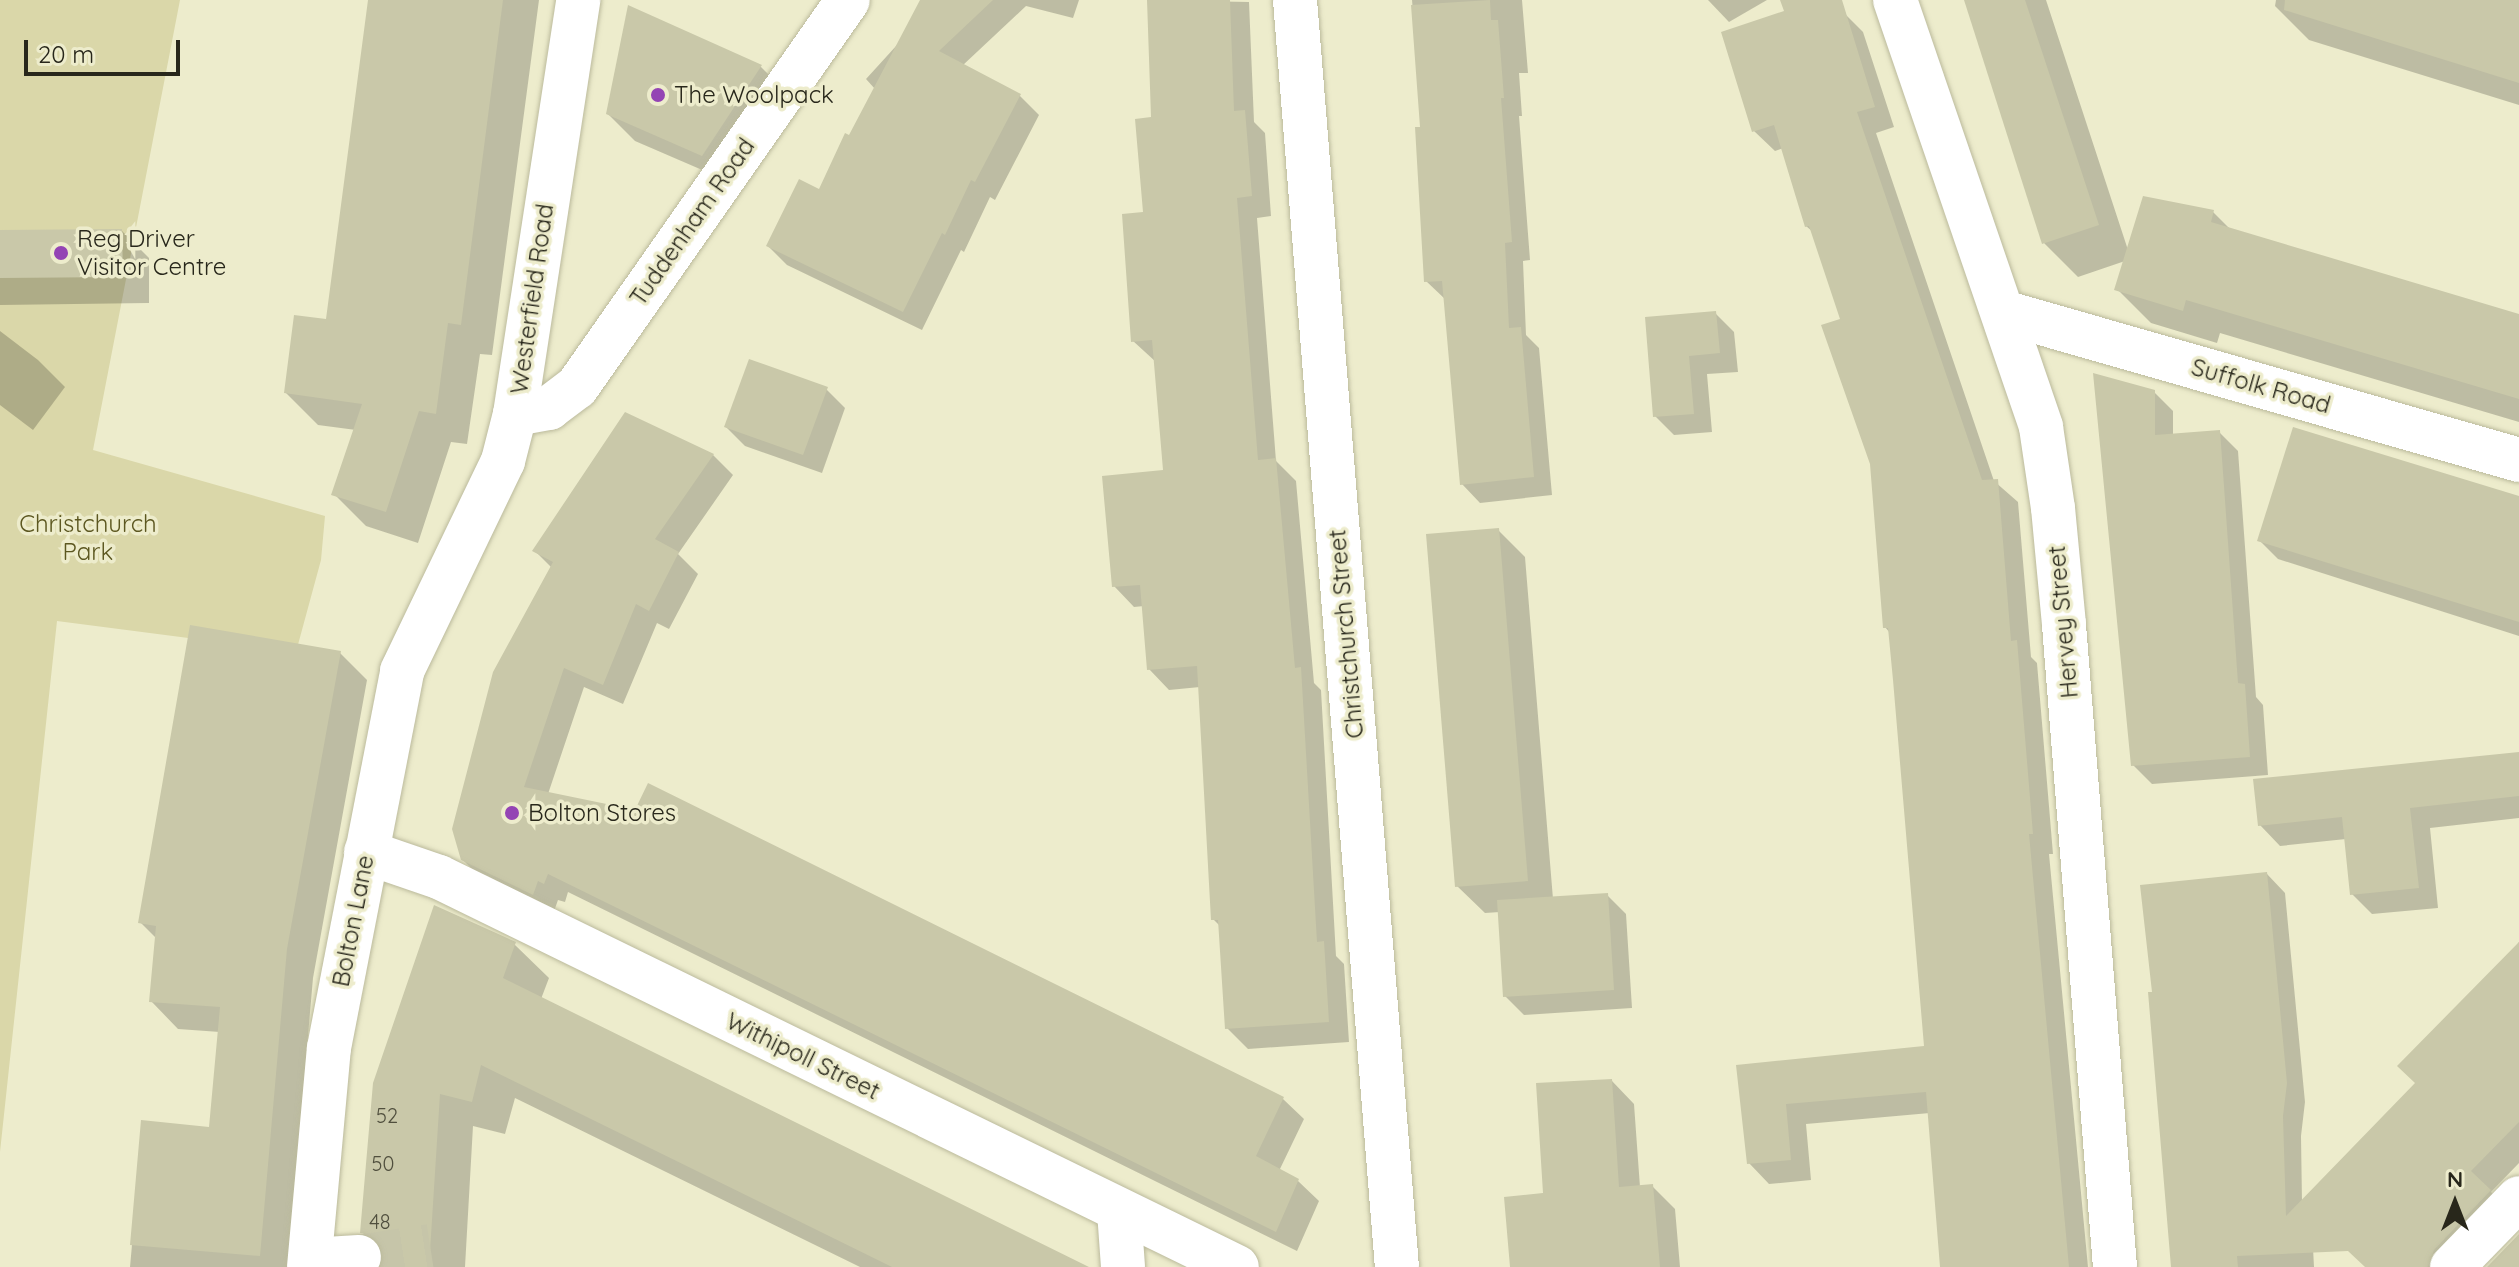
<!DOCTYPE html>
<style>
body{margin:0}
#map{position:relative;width:2519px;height:1267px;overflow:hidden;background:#edeccc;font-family:Quicksand,sans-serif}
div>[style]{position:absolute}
.green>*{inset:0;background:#dad7a9}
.shadow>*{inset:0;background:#0003}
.building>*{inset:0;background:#c9c8a9}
.street-tunnel>*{height:44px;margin-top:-22px;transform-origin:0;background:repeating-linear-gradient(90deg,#c6c5a9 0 44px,transparent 0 66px)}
.roads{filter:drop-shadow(0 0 2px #bbba9c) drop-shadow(0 0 2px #bbba9c)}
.street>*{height:44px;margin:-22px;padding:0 22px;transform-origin:22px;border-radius:22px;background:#fff}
.secondary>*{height:44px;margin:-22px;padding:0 22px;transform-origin:22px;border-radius:22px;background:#fff}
.dots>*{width:22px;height:22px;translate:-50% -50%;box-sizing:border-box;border:4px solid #edeccc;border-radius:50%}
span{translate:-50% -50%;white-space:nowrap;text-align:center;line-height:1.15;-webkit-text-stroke:7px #edeccc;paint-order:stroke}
.number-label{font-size:20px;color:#504f3e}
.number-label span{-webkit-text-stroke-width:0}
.poi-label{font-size:24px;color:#28271b}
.left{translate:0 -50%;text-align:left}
.street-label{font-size:24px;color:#28271b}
.park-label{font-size:24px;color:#5c5720}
.north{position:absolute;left:2415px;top:1163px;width:80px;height:80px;-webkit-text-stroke:6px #edeccc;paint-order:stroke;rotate:0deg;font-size:22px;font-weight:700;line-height:32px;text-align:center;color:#28271b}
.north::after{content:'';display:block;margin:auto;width:28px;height:36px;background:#28271b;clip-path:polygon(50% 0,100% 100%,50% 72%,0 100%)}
.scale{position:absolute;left:24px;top:40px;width:156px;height:36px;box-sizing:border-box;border:4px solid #28271b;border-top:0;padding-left:10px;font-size:24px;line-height:28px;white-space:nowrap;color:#28271b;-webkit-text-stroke:6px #edeccc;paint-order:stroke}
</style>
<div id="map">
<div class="green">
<i style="clip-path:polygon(0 0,180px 0,93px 450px,325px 516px,321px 560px,296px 652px,57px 621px,0 1152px)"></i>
</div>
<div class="shadow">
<i style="clip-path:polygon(370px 0,539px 0,492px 355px,480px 354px,467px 444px,451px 442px,418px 543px,366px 526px,334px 494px,356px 430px,318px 425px,286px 393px,328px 321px)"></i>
<i style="clip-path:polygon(938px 0,1079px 0,1073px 18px,1026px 6px,962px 66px,1020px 96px,1039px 115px,995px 200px,990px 197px,964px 252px,961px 250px,922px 330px,787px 265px,768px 246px,820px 191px,875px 89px,866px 79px)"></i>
<i style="clip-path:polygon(1149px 0,1249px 2px,1254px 122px,1265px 133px,1271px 216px,1257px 218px,1276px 461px,1296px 481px,1314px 683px,1321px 690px,1336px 956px,1344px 964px,1349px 1042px,1248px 1049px,1227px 1028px,1221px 927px,1213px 919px,1200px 687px,1169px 690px,1149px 669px,1144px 606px,1134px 607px,1114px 586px,1165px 472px,1156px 362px,1133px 341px,1153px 119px)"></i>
<i style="clip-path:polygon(1412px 0,1522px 0,1528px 73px,1519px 73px,1522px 116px,1519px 116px,1530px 260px,1523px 261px,1526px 335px,1539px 348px,1552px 495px,1480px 503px,1462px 484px,1446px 300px,1426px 281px,1423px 129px)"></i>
<i style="clip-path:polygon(1708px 0,1767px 0,1729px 22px)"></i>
<i style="clip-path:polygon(1966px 0,2046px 0,2128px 250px,2213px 212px,2231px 230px,2519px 316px,2519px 422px,2220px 333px,2217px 343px,2151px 323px,2117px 289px,2125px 261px,2078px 277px,2044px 243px)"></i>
<i style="clip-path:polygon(2276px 0,2519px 0,2519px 105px,2309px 40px,2275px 6px)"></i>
<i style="clip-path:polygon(629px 8px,761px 67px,788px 94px,730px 182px,635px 141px,608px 114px)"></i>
<i style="clip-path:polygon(1842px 11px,1863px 32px,1894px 127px,1876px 133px,1994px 481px,2018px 502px,2031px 657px,2037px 663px,2053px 854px,2049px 854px,2088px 1267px,1943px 1267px,1930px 1113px,1806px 1124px,1811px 1180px,1769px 1184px,1749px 1163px,1739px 1067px,1926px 1048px,1890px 633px,1885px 627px,1872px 464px,1842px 320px,1813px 232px,1806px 226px,1783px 148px,1775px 151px,1754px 131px)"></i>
<i style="clip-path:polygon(122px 231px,149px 258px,149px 303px,0 305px,0 232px)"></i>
<i style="clip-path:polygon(1715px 313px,1734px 332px,1738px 372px,1707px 374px,1712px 432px,1674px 435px,1655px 416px,1647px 319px)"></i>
<i style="clip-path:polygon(0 331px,38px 360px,65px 387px,33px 430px,0 405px)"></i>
<i style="clip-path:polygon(826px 389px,845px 408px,822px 473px,745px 446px,726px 427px)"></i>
<i style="clip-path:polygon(2154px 392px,2173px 411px,2173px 435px,2219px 432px,2238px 451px,2256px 697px,2263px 705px,2268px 775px,2152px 784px,2133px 765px)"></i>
<i style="clip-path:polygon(713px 455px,733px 475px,678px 554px,698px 574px,669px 629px,657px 623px,623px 704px,584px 687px,548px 794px,634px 817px,649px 786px,1283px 1099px,1304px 1119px,1279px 1171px,1298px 1181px,1319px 1201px,1297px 1251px,568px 892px,565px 902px,558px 900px,553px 914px,483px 880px,462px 859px,552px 568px,535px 551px)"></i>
<i style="clip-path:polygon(2519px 501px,2519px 636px,2278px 559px,2259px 540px)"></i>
<i style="clip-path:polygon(1498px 530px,1525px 557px,1553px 899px,1607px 895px,1626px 914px,1632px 1008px,1524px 1015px,1505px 996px,1500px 912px,1485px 913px,1457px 886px)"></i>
<i style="clip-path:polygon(340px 653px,367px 680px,313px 978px,288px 1267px,130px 1267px,143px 1122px,211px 1129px,220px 1032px,178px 1029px,151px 1001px,156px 938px,140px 922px)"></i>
<i style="clip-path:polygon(2519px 754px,2519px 818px,2430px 828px,2438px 908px,2372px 914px,2352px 894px,2346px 839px,2280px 846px,2260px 825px)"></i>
<i style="clip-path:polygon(2267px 874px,2285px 893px,2305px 1102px,2301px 1136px,2302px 1202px,2418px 1084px,2519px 942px,2519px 1163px,2491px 1192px,2510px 1212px,2457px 1267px,2367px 1267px,2321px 1224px,2312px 1228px,2314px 1267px,2173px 1267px)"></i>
<i style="clip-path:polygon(514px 944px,549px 978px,541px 999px,1084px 1267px,860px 1267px,515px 1098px,505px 1134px,473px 1126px,465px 1267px,383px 1267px,386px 1255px,362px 1232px)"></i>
<i style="clip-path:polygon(1612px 1081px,1634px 1104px,1640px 1187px,1652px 1186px,1675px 1209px,1680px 1267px,1512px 1267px,1545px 1195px)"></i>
</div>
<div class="building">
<i style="clip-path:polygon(368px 0,503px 0,461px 325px,448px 323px,436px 414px,419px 411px,386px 512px,331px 495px,362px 404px,284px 393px,294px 315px,326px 319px)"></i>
<i style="clip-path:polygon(920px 0,993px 0,939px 51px,1021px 94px,975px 182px,971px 180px,945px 235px,942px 233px,903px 312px,766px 246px,799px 179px,819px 189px,845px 133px,849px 135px)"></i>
<i style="clip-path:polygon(1147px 0,1230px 0,1234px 111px,1245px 110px,1252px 196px,1237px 198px,1258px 460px,1276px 458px,1295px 668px,1301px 667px,1317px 942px,1324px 941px,1329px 1022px,1225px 1029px,1218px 920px,1211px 920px,1197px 666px,1147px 670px,1140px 585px,1112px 587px,1102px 476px,1163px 470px,1152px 340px,1131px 342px,1122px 214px,1143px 212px,1135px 119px,1151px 117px)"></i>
<i style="clip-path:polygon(1490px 0,1491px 20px,1498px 20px,1504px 98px,1501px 98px,1512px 242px,1505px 243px,1509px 328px,1521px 327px,1534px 477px,1460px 485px,1442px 281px,1424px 282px,1415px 127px,1420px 127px,1411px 5px)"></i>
<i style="clip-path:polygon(1780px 0,1842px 0,1875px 107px,1857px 112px,1982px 480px,1998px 479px,2011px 641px,2017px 640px,2033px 834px,2029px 834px,2069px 1267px,1940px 1267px,1926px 1092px,1786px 1104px,1791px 1160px,1747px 1164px,1736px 1065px,1924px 1046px,1893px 680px,1888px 628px,1883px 628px,1870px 464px,1821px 325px,1840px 319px,1809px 226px,1805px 227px,1774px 125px,1752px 132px,1721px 32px,1784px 11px)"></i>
<i style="clip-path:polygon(1964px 0,2025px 0,2099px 225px,2042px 244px)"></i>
<i style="clip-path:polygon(2285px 0,2519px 0,2519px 83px,2284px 10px)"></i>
<i style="clip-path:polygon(628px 5px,762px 65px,702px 156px,606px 114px)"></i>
<i style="clip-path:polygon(2143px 196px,2214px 210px,2211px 222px,2519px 314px,2519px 399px,2186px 300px,2183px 311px,2114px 290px)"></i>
<i style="clip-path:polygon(122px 229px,123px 277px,0 278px,0 230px)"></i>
<i style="clip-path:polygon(1716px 311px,1720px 353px,1689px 356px,1694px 414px,1653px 417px,1645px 317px)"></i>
<i style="clip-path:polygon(749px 359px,828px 387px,803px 455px,724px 427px)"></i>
<i style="clip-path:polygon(2093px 373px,2155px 390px,2155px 435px,2220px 430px,2238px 683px,2245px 684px,2250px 757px,2131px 766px)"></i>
<i style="clip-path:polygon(625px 412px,714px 454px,655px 539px,679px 552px,649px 611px,636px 604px,603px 685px,564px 668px,524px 787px,626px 808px,633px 814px,648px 783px,1284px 1097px,1256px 1156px,1299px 1179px,1276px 1232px,548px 874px,544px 884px,538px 881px,533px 895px,461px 860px,452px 829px,493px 672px,553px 562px,532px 551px)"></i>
<i style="clip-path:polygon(2293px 427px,2519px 496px,2519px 622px,2257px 541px)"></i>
<i style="clip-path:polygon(1499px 528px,1528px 881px,1455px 887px,1426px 534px)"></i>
<i style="clip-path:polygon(190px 625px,341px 651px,287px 949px,260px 1256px,130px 1245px,141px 1120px,209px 1127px,220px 1007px,149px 1002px,156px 926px,138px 923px)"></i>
<i style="clip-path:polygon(2519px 752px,2519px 796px,2410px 808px,2419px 888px,2350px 895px,2342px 817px,2258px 826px,2253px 779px)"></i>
<i style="clip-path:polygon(2267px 872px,2287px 1083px,2283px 1116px,2286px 1216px,2415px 1083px,2397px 1066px,2519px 942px,2519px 1122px,2471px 1171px,2491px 1190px,2434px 1250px,2428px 1267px,2365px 1267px,2348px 1251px,2237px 1256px,2238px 1267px,2171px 1267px,2148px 992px,2152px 992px,2140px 885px)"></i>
<i style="clip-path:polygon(1608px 893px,1614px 990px,1503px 997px,1497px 900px)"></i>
<i style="clip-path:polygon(434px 905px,516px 942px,503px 978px,1089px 1267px,892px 1267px,481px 1065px,472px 1102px,440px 1094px,429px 1267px,382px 1267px,384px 1255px,380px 1244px,371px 1235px,360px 1233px,373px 1083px)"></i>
<i style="clip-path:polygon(1612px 1079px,1619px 1187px,1653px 1184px,1660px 1267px,1510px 1267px,1504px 1197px,1543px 1193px,1536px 1083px)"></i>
<i style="clip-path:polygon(2519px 1234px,2519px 1267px,2487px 1267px)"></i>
</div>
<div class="street-tunnel">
<i style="left:359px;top:1257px;width:72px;rotate:-8.8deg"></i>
</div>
<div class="roads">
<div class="street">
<i style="left:1295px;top:0;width:1271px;rotate:85.4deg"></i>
<i style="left:1895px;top:0;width:451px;rotate:71.1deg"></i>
<i style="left:2041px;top:427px;width:82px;rotate:81.6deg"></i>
<i style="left:2053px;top:508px;width:118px;rotate:84.6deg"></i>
<i style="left:2064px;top:625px;width:644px;rotate:85.46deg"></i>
<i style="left:2003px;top:312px;width:537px;rotate:16deg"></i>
<i style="left:366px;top:852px;width:77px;rotate:18.9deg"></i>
<i style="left:439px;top:877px;width:888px;rotate:26.05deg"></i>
<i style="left:1119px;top:1211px;width:56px;rotate:85.9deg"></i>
<i style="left:310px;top:1260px;width:49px;rotate:-3.5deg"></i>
<i style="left:2452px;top:1267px;width:96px;rotate:-45.8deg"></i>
</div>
<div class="secondary">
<i style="left:515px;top:414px;width:35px;rotate:-10deg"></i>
<i style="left:549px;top:408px;width:35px;rotate:-37deg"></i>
<i style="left:577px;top:387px;width:472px;rotate:-55deg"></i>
<i style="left:309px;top:1267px;width:220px;rotate:-84.8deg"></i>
<i style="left:329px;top:1048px;width:384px;rotate:-79deg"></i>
<i style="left:402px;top:671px;width:233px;rotate:-64.3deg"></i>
<i style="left:503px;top:461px;width:49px;rotate:-75.7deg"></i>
<i style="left:515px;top:414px;width:419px;rotate:-81.3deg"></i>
</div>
</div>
<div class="dots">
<i style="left:658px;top:95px;background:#9444b4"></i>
<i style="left:61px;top:253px;background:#9444b4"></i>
<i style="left:512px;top:813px;background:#9444b4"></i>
</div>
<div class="number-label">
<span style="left:387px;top:1115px">52</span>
<span style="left:383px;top:1163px">50</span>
<span style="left:380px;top:1221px">48</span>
</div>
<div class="poi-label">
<span class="left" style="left:674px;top:95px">The Woolpack</span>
<span class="left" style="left:77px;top:253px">Reg Driver<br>Visitor Centre</span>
<span class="left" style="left:528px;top:813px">Bolton Stores</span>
</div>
<div class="street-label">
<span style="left:692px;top:222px;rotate:-55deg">Tuddenham Road</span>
<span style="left:532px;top:299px;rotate:-82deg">Westerfield Road</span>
<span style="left:2261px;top:386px;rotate:16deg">Suffolk Road</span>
<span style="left:2063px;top:622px;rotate:-95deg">Hervey Street</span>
<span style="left:1346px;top:634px;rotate:-95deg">Christchurch Street</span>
<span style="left:353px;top:921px;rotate:-79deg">Bolton Lane</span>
<span style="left:803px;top:1056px;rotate:26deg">Withipoll Street</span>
</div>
<div class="park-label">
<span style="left:88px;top:538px">Christchurch<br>Park</span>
</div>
<div class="north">N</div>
<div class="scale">20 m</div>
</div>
